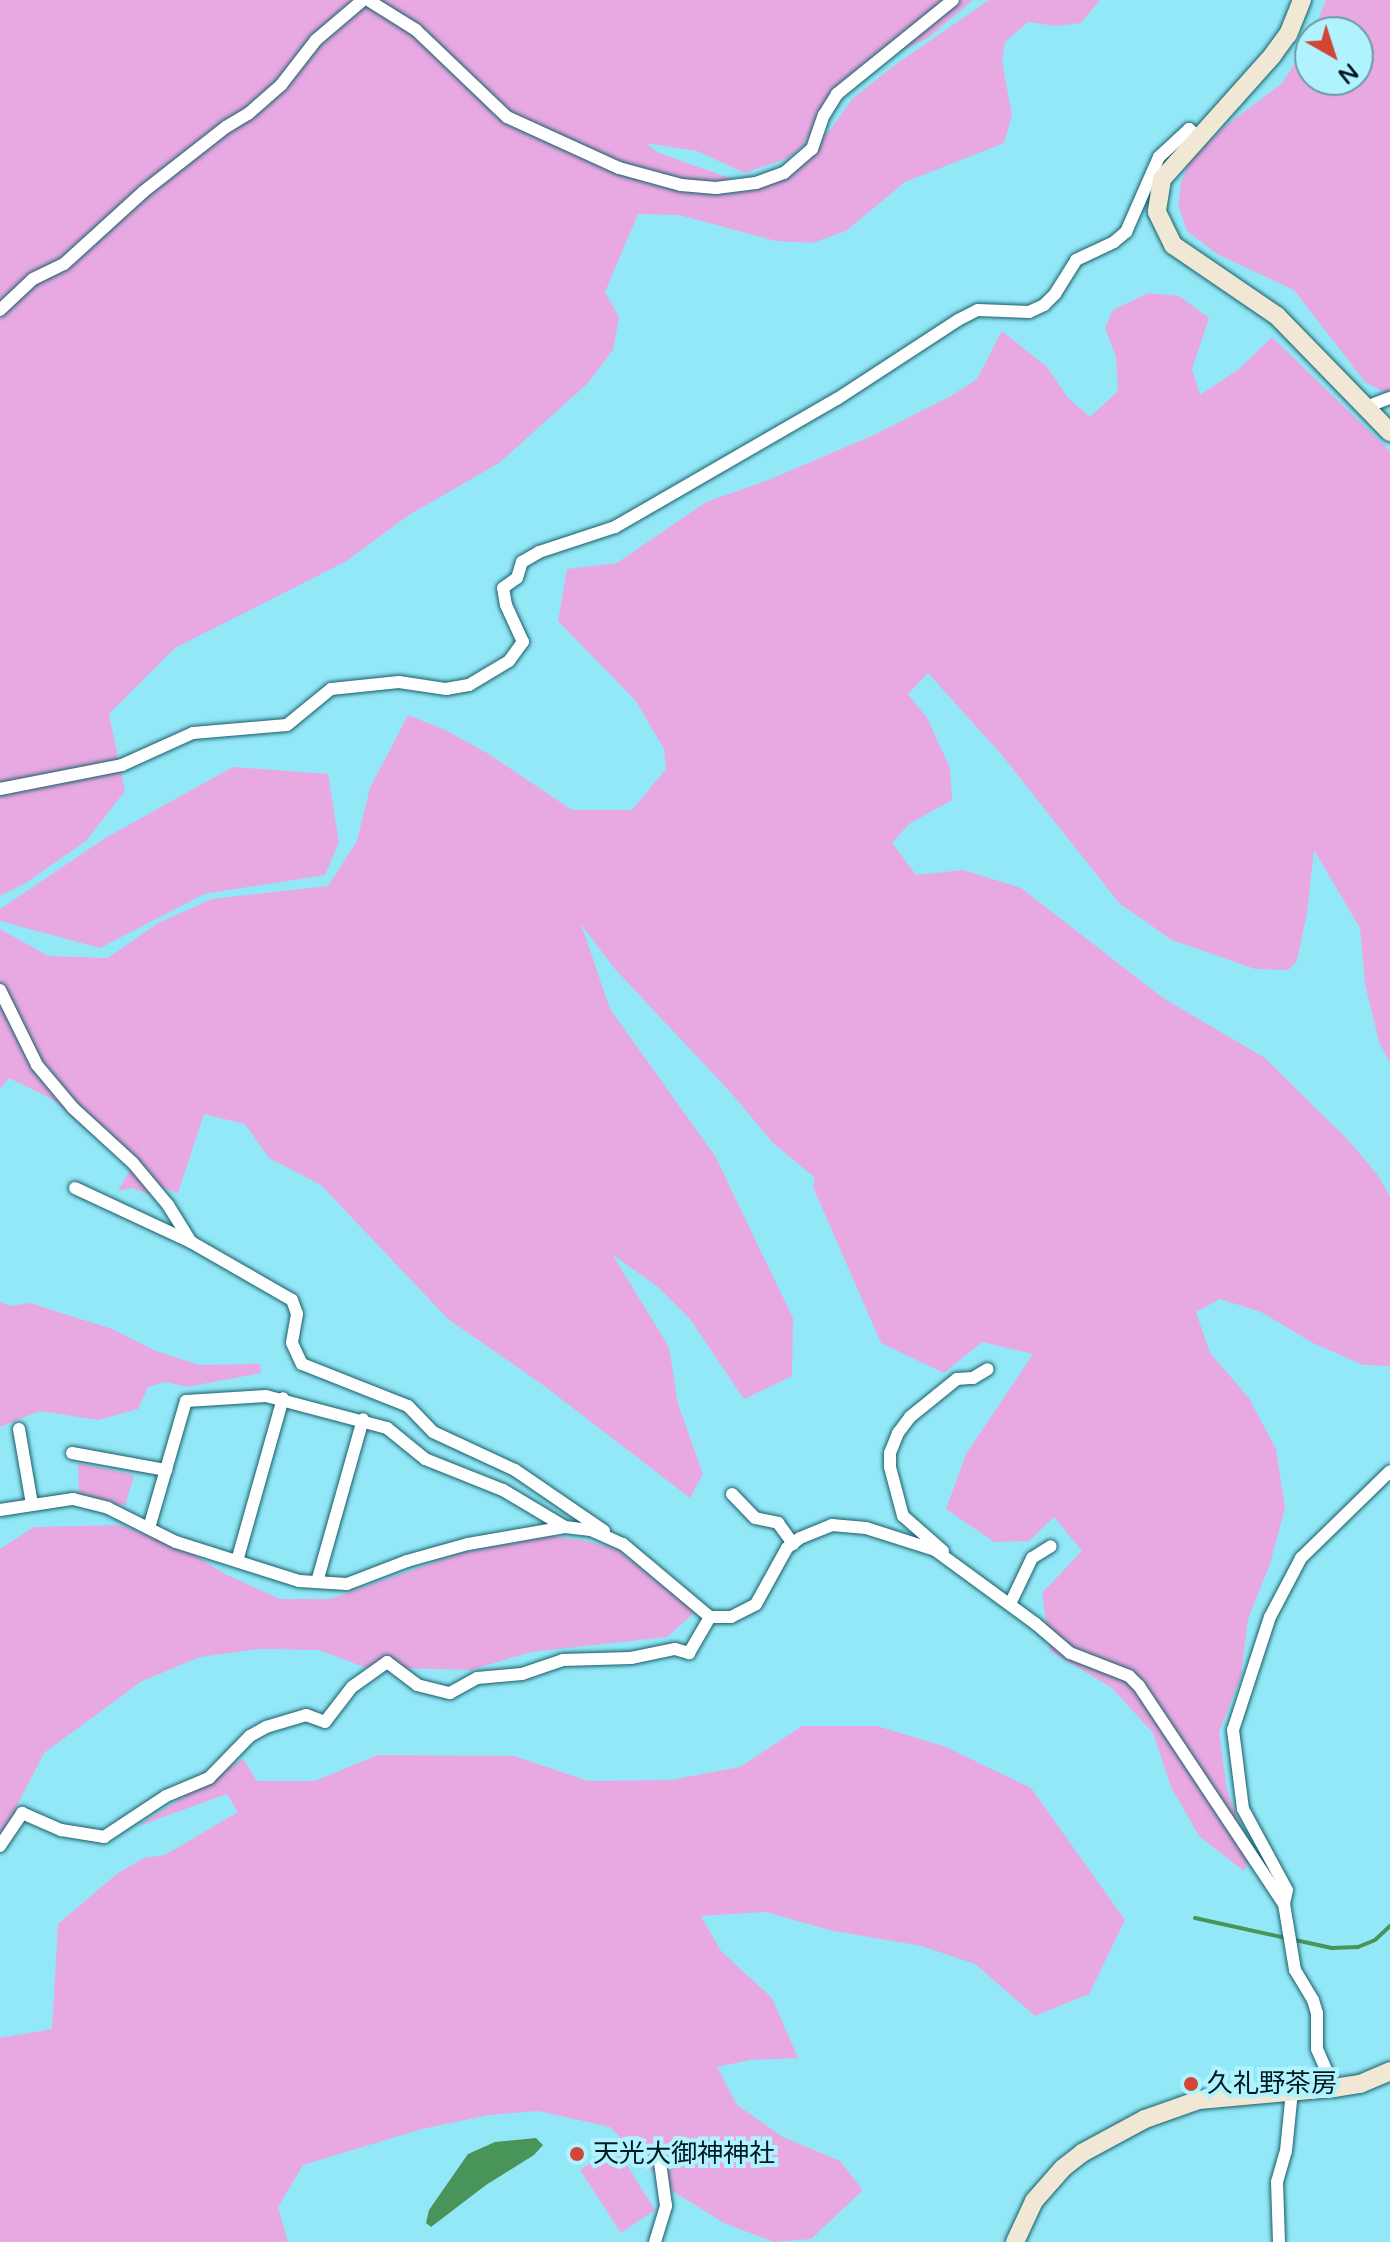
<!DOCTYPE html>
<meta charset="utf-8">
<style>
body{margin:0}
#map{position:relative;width:1390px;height:2242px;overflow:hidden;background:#93e8f7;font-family:"Varela Round","Noto Sans JP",sans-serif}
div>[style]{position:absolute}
.green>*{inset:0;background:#e8a9e3}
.water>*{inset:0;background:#489459}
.stream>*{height:4px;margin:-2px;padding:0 2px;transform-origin:2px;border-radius:2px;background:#489459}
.roads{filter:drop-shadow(0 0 2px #195e69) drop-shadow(0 0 2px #195e69)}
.street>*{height:12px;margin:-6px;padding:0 6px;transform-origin:6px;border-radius:6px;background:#fff}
.secondary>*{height:18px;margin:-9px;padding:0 9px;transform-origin:9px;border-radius:9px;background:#f0e8d4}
.dots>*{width:22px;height:22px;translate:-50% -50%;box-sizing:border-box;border:4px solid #b0f3fe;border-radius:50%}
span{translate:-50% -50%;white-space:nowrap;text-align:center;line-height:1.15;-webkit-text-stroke:8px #b0f3fe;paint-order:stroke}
.poi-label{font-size:26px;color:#011a1f}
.left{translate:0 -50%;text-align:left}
.north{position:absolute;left:1294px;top:16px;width:80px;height:80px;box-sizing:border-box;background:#b0f3fe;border:2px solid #6a9ca5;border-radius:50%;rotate:141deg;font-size:22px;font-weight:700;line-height:32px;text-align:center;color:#011a1f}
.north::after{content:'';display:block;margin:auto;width:28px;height:36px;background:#d34637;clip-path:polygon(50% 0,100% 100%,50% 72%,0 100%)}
</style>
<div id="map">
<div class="green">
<i style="clip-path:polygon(0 0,973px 0,928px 38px,887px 58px,825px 109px,803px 146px,788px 158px,745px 173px,697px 151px,645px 143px,659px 153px,735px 180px,764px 178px,802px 158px,831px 129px,852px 99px,895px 65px,989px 0,1100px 0,1081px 23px,1055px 26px,1028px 22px,1005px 42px,1002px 61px,1012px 115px,1004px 143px,905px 182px,846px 231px,812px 243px,776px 241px,679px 215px,638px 214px,605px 292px,619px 317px,613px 350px,587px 384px,499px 463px,409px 515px,345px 562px,175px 648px,109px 714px,125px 791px,86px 841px,24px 884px,0 896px)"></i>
<i style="clip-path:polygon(1326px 0,1390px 0,1390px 395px,1365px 382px,1294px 290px,1217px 254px,1187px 231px,1178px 205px,1181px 183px,1189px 163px,1223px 128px,1282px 83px,1310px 39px,1310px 80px,1358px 80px,1358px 32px,1313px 32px)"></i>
<i style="clip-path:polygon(1148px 293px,1179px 296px,1209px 318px,1192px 369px,1200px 395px,1239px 369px,1272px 337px,1390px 451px,1390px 1063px,1379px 1042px,1365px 984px,1360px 928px,1314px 850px,1307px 913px,1297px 961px,1288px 970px,1255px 969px,1172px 940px,1120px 904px,1001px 754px,928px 673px,908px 694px,927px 718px,950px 768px,952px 800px,909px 824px,892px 843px,916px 875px,963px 870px,1021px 888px,1163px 998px,1265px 1058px,1348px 1140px,1377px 1174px,1390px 1196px,1390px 1366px,1363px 1365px,1313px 1343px,1261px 1312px,1220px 1299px,1196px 1312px,1210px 1353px,1249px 1398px,1276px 1449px,1285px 1508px,1270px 1564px,1248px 1619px,1241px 1676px,1219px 1732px,1227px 1790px,1251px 1854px,1244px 1871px,1199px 1836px,1171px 1787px,1153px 1733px,1112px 1688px,1050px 1651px,1042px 1593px,1082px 1551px,1054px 1517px,1029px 1541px,994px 1542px,946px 1509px,966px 1454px,1033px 1354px,982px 1342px,944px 1373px,881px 1343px,813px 1187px,815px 1178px,772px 1142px,733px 1095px,614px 968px,581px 924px,610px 1009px,715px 1156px,793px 1318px,792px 1376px,744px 1399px,690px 1319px,658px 1287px,612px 1254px,669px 1347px,678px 1404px,703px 1474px,690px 1498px,543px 1385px,448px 1319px,321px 1185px,269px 1158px,245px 1124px,204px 1114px,178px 1193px,165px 1188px,149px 1194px,132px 1188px,118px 1191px,131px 1168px,52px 1099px,9px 1078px,0 1089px,0 929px,48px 956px,108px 958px,158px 923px,212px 899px,328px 886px,357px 841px,370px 788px,408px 715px,445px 730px,487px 753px,572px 810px,632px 810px,666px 769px,664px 749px,636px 701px,558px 621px,567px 569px,617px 563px,706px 502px,766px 481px,874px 435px,951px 396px,977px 379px,1002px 331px,1047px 367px,1068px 398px,1090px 417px,1118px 391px,1116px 357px,1105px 328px,1113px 310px)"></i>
<i style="clip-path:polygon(233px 767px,328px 774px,339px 842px,325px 875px,204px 894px,100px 948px,0 921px,0 909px,107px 837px)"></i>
<i style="clip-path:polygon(0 1302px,10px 1306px,30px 1303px,112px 1329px,156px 1351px,199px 1365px,260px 1364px,261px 1373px,187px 1387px,165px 1382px,148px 1387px,138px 1409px,98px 1420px,40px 1411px,0 1427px)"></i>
<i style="clip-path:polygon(78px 1463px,134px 1475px,125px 1506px,79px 1493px)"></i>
<i style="clip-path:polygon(121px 1525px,193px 1554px,225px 1574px,280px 1599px,330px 1599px,461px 1553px,551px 1536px,587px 1541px,618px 1550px,695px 1612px,667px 1637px,531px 1652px,471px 1670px,364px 1667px,319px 1650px,260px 1649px,200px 1657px,142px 1681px,44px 1753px,0 1839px,0 1549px,34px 1527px)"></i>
<i style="clip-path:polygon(802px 1726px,877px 1726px,946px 1747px,1031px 1788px,1125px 1920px,1089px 1994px,1035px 2016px,975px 1964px,922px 1946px,833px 1931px,766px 1912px,701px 1916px,721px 1951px,772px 1998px,798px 2058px,750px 2060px,717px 2067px,737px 2105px,783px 2137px,840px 2161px,863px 2190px,811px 2239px,774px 2242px,724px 2223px,671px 2190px,610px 2127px,538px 2111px,489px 2115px,422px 2129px,303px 2165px,278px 2207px,288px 2242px,0 2242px,0 2038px,52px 2029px,58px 1924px,118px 1873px,144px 1858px,165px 1855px,238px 1812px,227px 1794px,136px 1827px,243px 1759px,257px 1781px,315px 1781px,378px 1755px,514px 1756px,588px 1781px,671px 1780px,740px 1767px)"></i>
<i style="clip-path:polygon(615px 2146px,655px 2210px,621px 2233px,580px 2170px)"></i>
</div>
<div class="water">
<i style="clip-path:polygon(536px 2138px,543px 2145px,534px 2155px,486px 2185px,431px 2227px,426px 2223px,429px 2210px,468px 2154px,495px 2142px)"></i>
</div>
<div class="stream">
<i style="left:1195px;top:1918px;width:140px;rotate:12.4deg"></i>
<i style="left:1332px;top:1948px;width:26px;rotate:-2deg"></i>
<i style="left:1358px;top:1947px;width:18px;rotate:-22deg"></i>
<i style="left:1375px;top:1940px;width:21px;rotate:-43deg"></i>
</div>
<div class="roads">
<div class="street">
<i style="left:368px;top:0;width:57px;rotate:32deg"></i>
<i style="left:416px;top:30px;width:126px;rotate:43.7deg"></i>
<i style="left:507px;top:117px;width:123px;rotate:24.5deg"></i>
<i style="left:619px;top:168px;width:64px;rotate:15.3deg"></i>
<i style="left:681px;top:185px;width:35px;rotate:5deg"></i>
<i style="left:716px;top:188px;width:40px;rotate:-7.1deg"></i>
<i style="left:756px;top:183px;width:30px;rotate:-20deg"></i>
<i style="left:784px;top:173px;width:37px;rotate:-41deg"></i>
<i style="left:812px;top:149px;width:36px;rotate:-71deg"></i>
<i style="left:824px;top:115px;width:25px;rotate:-58deg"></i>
<i style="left:837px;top:94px;width:149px;rotate:-39deg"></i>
<i style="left:0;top:310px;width:45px;rotate:-43.2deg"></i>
<i style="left:33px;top:279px;width:34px;rotate:-26deg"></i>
<i style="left:64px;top:264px;width:107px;rotate:-42.3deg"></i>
<i style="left:143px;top:192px;width:105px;rotate:-38.1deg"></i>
<i style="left:226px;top:127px;width:26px;rotate:-31deg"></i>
<i style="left:248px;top:114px;width:44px;rotate:-41.3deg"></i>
<i style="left:281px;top:85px;width:57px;rotate:-52.1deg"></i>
<i style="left:316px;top:40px;width:62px;rotate:-40.4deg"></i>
<i style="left:1366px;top:407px;width:26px;rotate:-21deg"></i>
<i style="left:0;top:789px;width:124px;rotate:-11.1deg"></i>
<i style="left:122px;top:765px;width:78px;rotate:-24.3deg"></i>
<i style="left:193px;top:733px;width:94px;rotate:-4.9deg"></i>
<i style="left:287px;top:725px;width:57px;rotate:-39.3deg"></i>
<i style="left:331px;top:689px;width:68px;rotate:-5.9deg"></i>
<i style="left:399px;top:682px;width:48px;rotate:8.5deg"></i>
<i style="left:446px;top:689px;width:23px;rotate:-10deg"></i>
<i style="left:469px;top:685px;width:47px;rotate:-31deg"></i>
<i style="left:509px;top:661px;width:24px;rotate:-54deg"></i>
<i style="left:523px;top:642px;width:41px;rotate:-114.7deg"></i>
<i style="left:506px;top:605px;width:17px;rotate:-100deg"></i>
<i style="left:503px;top:588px;width:17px;rotate:-36deg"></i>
<i style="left:517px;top:578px;width:17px;rotate:-73deg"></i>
<i style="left:522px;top:562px;width:20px;rotate:-30deg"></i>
<i style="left:539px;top:552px;width:80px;rotate:-18.2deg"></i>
<i style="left:615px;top:527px;width:256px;rotate:-30deg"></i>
<i style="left:837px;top:399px;width:145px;rotate:-33.1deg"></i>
<i style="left:958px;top:320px;width:22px;rotate:-27deg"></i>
<i style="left:978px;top:310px;width:51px;rotate:2.2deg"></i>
<i style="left:1029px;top:312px;width:17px;rotate:-25deg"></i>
<i style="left:1044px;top:305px;width:16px;rotate:-45deg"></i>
<i style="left:1055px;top:294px;width:40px;rotate:-58deg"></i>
<i style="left:1076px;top:260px;width:42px;rotate:-25.3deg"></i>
<i style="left:1114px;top:242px;width:16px;rotate:-40deg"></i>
<i style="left:1126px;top:232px;width:82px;rotate:-66.3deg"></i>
<i style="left:1159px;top:157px;width:41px;rotate:-43deg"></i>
<i style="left:1189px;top:129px;width:11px;rotate:41deg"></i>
<i style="left:0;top:990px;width:84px;rotate:63.7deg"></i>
<i style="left:37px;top:1065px;width:56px;rotate:50.1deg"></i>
<i style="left:73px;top:1108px;width:81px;rotate:42.5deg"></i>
<i style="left:133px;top:1163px;width:55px;rotate:50.2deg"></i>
<i style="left:168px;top:1205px;width:44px;rotate:58.1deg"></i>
<i style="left:191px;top:1242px;width:116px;rotate:29.9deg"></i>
<i style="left:292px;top:1300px;width:15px;rotate:70deg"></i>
<i style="left:297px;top:1314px;width:29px;rotate:100deg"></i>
<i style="left:292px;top:1343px;width:23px;rotate:65deg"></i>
<i style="left:302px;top:1364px;width:114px;rotate:21.6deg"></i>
<i style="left:408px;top:1406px;width:36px;rotate:46deg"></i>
<i style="left:433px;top:1432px;width:90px;rotate:24.9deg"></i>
<i style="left:515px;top:1470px;width:108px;rotate:34.4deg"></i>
<i style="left:75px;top:1188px;width:128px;rotate:25deg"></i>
<i style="left:19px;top:1429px;width:76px;rotate:80.2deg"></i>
<i style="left:72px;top:1453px;width:96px;rotate:10.3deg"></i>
<i style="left:732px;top:1494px;width:33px;rotate:46deg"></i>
<i style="left:755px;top:1518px;width:24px;rotate:12deg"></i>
<i style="left:778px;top:1523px;width:26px;rotate:54deg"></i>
<i style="left:0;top:1510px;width:74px;rotate:-8.6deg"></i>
<i style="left:73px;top:1499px;width:36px;rotate:14deg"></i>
<i style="left:108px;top:1508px;width:76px;rotate:26.6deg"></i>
<i style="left:176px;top:1542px;width:129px;rotate:17.6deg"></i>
<i style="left:299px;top:1581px;width:48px;rotate:3.6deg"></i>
<i style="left:347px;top:1584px;width:64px;rotate:-21deg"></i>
<i style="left:407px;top:1561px;width:63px;rotate:-15.6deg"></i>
<i style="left:468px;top:1544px;width:98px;rotate:-9.9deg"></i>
<i style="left:565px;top:1527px;width:26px;rotate:7deg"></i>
<i style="left:591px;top:1530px;width:35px;rotate:24deg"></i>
<i style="left:623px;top:1544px;width:114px;rotate:40deg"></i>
<i style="left:710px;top:1617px;width:21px"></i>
<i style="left:731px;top:1617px;width:28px;rotate:-27deg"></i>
<i style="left:756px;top:1604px;width:64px;rotate:-61deg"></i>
<i style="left:787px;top:1548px;width:16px;rotate:-38deg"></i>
<i style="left:800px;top:1538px;width:35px;rotate:-22deg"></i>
<i style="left:832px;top:1525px;width:34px;rotate:5deg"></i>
<i style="left:866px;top:1528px;width:72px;rotate:17.7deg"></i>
<i style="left:935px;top:1550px;width:125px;rotate:36.2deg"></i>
<i style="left:1036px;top:1624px;width:45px;rotate:40.5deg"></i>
<i style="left:1070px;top:1653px;width:63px;rotate:21.3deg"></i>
<i style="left:1129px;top:1676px;width:14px;rotate:45deg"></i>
<i style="left:1139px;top:1686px;width:262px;rotate:56.4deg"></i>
<i style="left:1284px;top:1904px;width:67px;rotate:80.5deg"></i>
<i style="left:1295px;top:1970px;width:35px;rotate:59deg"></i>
<i style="left:1313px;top:2000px;width:14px;rotate:73deg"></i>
<i style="left:1317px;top:2013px;width:36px;rotate:90deg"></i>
<i style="left:1317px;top:2049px;width:43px;rotate:66.4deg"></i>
<i style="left:149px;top:1528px;width:132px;rotate:-73.8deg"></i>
<i style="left:186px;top:1401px;width:80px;rotate:-3.6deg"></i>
<i style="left:266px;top:1396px;width:125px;rotate:14.8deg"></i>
<i style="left:387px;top:1428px;width:49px;rotate:39.2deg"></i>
<i style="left:425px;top:1459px;width:84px;rotate:21.7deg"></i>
<i style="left:503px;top:1490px;width:72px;rotate:30.8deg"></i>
<i style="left:943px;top:1551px;width:53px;rotate:-138.8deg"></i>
<i style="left:903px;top:1516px;width:51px;rotate:-104.9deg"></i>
<i style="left:890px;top:1467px;width:14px;rotate:-90deg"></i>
<i style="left:890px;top:1453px;width:22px;rotate:-68deg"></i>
<i style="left:898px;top:1433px;width:20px;rotate:-53deg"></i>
<i style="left:910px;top:1417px;width:60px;rotate:-39deg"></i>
<i style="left:957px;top:1379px;width:16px;rotate:-4deg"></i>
<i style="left:973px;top:1378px;width:17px;rotate:-31deg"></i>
<i style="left:237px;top:1561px;width:169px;rotate:-74.2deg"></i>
<i style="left:317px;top:1582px;width:169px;rotate:-74.2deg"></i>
<i style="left:1010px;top:1604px;width:51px;rotate:-64.4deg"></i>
<i style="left:1032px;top:1558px;width:22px;rotate:-32deg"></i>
<i style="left:0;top:1846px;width:40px;rotate:-56deg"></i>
<i style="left:22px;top:1813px;width:43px;rotate:23.6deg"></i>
<i style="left:61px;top:1830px;width:44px;rotate:9.2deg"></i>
<i style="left:104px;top:1837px;width:74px;rotate:-33.5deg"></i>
<i style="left:166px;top:1796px;width:47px;rotate:-22.7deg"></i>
<i style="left:209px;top:1778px;width:59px;rotate:-45.7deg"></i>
<i style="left:250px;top:1736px;width:18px;rotate:-29deg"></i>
<i style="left:266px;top:1727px;width:42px;rotate:-16.7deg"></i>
<i style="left:306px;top:1715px;width:20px;rotate:20deg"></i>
<i style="left:325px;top:1722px;width:44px;rotate:-52.4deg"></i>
<i style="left:352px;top:1687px;width:43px;rotate:-35.5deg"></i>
<i style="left:387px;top:1662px;width:38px;rotate:37deg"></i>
<i style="left:417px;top:1685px;width:34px;rotate:14deg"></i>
<i style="left:450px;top:1693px;width:31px;rotate:-29deg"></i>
<i style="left:477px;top:1678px;width:45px;rotate:-5.1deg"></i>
<i style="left:522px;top:1674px;width:43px;rotate:-18.9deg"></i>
<i style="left:563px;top:1660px;width:68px;rotate:-1.7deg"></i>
<i style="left:631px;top:1658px;width:45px;rotate:-11.6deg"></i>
<i style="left:675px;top:1649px;width:15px;rotate:16deg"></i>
<i style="left:689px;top:1653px;width:42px;rotate:-59.7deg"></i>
<i style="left:1284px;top:1904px;width:14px;rotate:-78deg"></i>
<i style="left:1287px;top:1890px;width:92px;rotate:-118.5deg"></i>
<i style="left:1243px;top:1809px;width:80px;rotate:-97.2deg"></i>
<i style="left:1233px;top:1730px;width:119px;rotate:-71.9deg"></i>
<i style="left:1270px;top:1617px;width:67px;rotate:-62.3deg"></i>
<i style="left:1301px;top:1558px;width:124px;rotate:-44.3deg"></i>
<i style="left:655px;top:2242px;width:38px;rotate:-73deg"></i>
<i style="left:666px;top:2206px;width:51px;rotate:-97.8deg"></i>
<i style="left:1279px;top:2242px;width:60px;rotate:-91.9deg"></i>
<i style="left:1277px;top:2182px;width:32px;rotate:-74deg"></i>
<i style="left:1286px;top:2151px;width:60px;rotate:-84.3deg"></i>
</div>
<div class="secondary">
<i style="left:1302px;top:0;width:37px;rotate:112deg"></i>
<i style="left:1288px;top:34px;width:26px;rotate:126deg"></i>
<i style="left:1273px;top:55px;width:166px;rotate:131.8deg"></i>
<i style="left:1162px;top:179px;width:33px;rotate:99deg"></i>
<i style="left:1157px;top:212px;width:37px;rotate:64deg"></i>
<i style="left:1173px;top:245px;width:126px;rotate:34.3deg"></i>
<i style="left:1277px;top:316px;width:162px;rotate:45.8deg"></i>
<i style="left:1015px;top:2242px;width:45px;rotate:-65.1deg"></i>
<i style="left:1034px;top:2201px;width:44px;rotate:-48.7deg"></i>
<i style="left:1063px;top:2168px;width:24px;rotate:-38deg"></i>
<i style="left:1082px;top:2153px;width:72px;rotate:-28.4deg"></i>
<i style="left:1145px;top:2119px;width:57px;rotate:-19.4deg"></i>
<i style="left:1199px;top:2100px;width:136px;rotate:-5.1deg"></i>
<i style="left:1334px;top:2088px;width:26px;rotate:-9deg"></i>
<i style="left:1360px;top:2084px;width:33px;rotate:-23deg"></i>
</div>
</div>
<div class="dots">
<i style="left:1191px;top:2084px;background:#d34637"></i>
<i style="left:577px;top:2154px;background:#d34637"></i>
</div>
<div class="poi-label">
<span class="left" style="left:1207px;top:2084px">久礼野茶房</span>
<span class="left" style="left:593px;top:2154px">天光大御神神社</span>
</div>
<div class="north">N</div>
</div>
